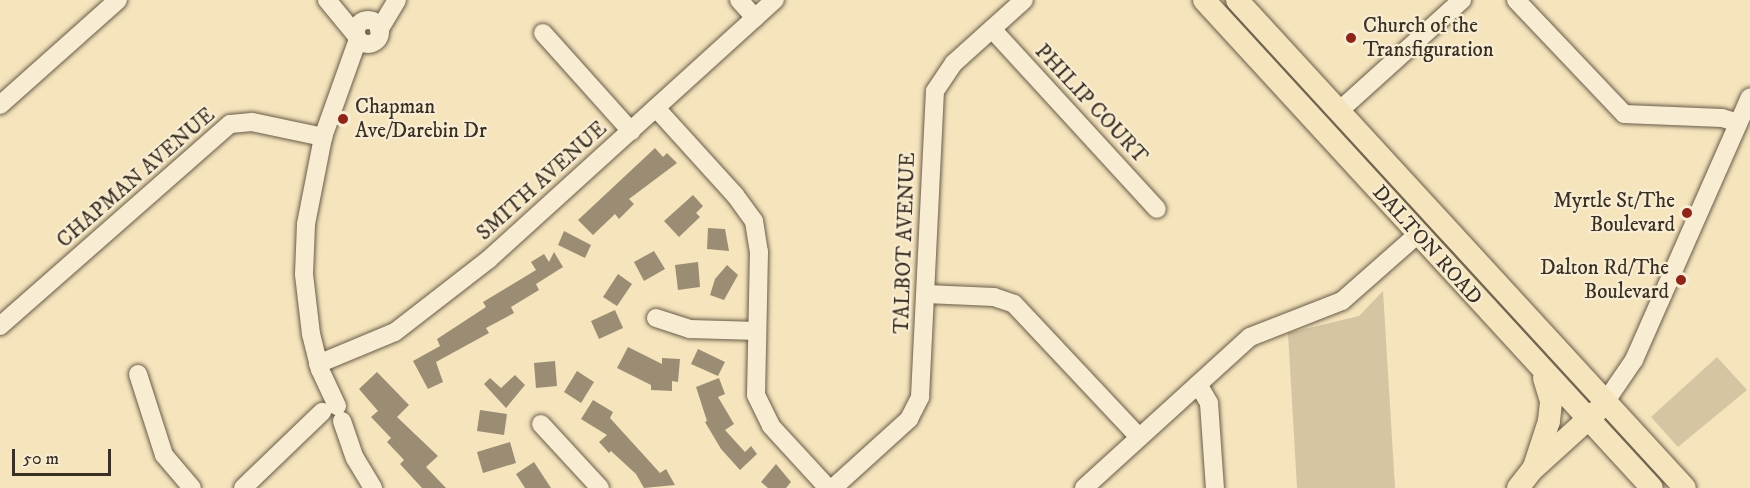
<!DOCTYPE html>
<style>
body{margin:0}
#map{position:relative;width:1750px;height:488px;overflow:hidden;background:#f5e4bc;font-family:"IM FELL DW Pica",serif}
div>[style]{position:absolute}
.green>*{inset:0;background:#d5c5a2}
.building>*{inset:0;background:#9b8d73}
.roads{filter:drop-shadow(0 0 2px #695c49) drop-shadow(0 0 2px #695c49)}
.minor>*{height:18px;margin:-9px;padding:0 9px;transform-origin:9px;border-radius:9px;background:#f8edd3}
.minor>.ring{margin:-9px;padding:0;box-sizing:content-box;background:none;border:18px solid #f8edd3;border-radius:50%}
.major>*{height:22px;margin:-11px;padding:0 11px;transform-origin:11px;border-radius:11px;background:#f5e4bc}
.dots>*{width:16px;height:16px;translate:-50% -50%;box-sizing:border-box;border:3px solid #f8edd3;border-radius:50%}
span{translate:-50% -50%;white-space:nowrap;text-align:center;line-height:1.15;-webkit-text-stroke:4.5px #f8edd3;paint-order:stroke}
.poi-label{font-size:21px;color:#3a2f23}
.left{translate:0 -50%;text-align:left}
.right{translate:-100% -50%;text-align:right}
.street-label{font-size:21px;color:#3a2f23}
.scale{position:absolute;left:12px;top:449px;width:99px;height:27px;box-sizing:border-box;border:3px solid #3a2f23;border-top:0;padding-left:8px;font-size:18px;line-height:21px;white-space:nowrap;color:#3a2f23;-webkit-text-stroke:4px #f8edd3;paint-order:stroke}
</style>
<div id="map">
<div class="green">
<i style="clip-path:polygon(1383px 291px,1395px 488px,1297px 488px,1288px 333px,1359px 316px)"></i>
<i style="clip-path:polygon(1717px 357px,1747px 390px,1678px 447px,1651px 417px)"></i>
</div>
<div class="building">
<i style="clip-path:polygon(655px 148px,663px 157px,667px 153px,677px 163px,629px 199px,634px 204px,619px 219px,615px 214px,593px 235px,578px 220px)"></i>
<i style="clip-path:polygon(693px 195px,703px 206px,696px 213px,700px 217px,679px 237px,664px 221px)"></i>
<i style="clip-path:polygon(708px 228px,725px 229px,729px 251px,707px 249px)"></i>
<i style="clip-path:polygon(564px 231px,591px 245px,585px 258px,558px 245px)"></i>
<i style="clip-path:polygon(654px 251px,665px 269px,644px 281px,634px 262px)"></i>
<i style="clip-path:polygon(554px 252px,563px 267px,536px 284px,539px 290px,511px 307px,514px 313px,486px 328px,489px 333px,436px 362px,443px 382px,428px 389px,413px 361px,440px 346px,437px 339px,486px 307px,483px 302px,536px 270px,531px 262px,544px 254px,549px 262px)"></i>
<i style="clip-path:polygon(698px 262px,700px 287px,678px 290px,675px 265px)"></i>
<i style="clip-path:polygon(727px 265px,738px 275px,724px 300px,710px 295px,715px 279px)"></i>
<i style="clip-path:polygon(618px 274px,632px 284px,617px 306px,603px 297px)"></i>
<i style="clip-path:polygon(615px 310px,623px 328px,599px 339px,591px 321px)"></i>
<i style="clip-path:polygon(628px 347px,662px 364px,662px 358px,680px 359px,678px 382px,672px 381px,672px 391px,651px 390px,651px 385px,617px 368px)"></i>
<i style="clip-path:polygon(698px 349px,725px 362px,718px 376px,691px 364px)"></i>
<i style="clip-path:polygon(555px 361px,557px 386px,536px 388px,534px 363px)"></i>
<i style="clip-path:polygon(577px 371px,594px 382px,581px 403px,564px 392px)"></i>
<i style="clip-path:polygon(377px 372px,409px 405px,397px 417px,438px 456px,426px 467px,446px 488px,422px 488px,400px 464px,404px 460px,387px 442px,391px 438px,371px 417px,378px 411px,359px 389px)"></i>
<i style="clip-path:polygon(515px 375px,525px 385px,506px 408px,484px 384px,490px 378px,501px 388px)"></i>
<i style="clip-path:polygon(719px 378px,725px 394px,718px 397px,734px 424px,725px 430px,745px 452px,751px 446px,757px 454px,740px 470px,721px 449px,705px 422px,707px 421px,696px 387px)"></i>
<i style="clip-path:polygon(593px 400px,613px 412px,610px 418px,660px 473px,666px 469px,675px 485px,644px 488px,636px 474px,611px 451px,609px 453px,599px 442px,607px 435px,581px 419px)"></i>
<i style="clip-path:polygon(480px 410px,507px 414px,504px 435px,477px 431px)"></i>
<i style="clip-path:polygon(510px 442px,516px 463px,483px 473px,477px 452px)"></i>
<i style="clip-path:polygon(534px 462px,551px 488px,525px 488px,516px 474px)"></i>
<i style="clip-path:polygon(776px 464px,791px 482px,786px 488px,768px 488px,761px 482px)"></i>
</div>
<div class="roads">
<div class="minor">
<i style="left:327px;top:0;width:45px;rotate:50.4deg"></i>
<i style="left:739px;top:0;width:24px;rotate:48deg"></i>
<i style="left:1516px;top:0;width:157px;rotate:46.5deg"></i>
<i style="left:1624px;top:114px;width:98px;rotate:2.3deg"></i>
<i style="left:1722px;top:118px;width:17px;rotate:17deg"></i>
<i class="ring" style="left:356px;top:20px;width:6px;height:6px"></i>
<i style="left:992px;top:29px;width:244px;rotate:47.5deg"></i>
<i style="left:379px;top:30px;width:35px;rotate:-59deg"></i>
<i style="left:543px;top:33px;width:132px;rotate:48.1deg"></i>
<i style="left:0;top:105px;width:158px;rotate:-41.7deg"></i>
<i style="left:656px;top:108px;width:118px;rotate:47.8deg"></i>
<i style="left:735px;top:195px;width:32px;rotate:54deg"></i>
<i style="left:754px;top:221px;width:31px;rotate:81deg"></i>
<i style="left:759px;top:252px;width:143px;rotate:91.2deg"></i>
<i style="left:756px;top:395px;width:34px;rotate:64deg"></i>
<i style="left:771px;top:426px;width:84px;rotate:47.4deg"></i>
<i style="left:1339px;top:111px;width:166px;rotate:-42.1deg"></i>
<i style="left:926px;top:294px;width:68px;rotate:2.5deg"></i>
<i style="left:994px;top:297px;width:21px;rotate:19deg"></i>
<i style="left:1014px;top:304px;width:183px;rotate:46.8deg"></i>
<i style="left:656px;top:318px;width:36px;rotate:18deg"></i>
<i style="left:690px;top:329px;width:67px;rotate:1.7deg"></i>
<i style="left:0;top:326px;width:306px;rotate:-41.3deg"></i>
<i style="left:230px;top:124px;width:22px;rotate:-5deg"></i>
<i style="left:252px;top:122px;width:73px;rotate:11.9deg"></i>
<i style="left:318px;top:364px;width:83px;rotate:-22.6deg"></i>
<i style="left:395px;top:332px;width:119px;rotate:-37.8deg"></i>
<i style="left:489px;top:259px;width:386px;rotate:-42.2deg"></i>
<i style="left:138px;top:374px;width:85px;rotate:72.2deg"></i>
<i style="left:164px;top:455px;width:43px;rotate:49.7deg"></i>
<i style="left:1198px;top:384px;width:22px;rotate:60deg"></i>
<i style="left:1209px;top:403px;width:85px;rotate:86deg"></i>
<i style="left:1606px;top:401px;width:50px;rotate:-55.7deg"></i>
<i style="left:1634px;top:360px;width:287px;rotate:-66.2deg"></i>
<i style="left:337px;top:406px;width:40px;rotate:-115deg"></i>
<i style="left:320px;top:370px;width:37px;rotate:-104deg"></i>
<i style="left:311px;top:334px;width:60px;rotate:-96.7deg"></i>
<i style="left:304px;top:274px;width:50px;rotate:-87.7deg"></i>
<i style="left:306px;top:224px;width:89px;rotate:-78.9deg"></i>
<i style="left:323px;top:137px;width:104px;rotate:-70.3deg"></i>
<i style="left:342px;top:421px;width:39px;rotate:71deg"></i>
<i style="left:355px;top:458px;width:35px;rotate:59deg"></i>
<i style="left:541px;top:424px;width:87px;rotate:47.3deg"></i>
<i style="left:243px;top:488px;width:110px;rotate:-43.9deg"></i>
<i style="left:833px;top:488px;width:103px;rotate:-42.2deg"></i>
<i style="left:909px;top:419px;width:25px;rotate:-63deg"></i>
<i style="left:920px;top:397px;width:306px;rotate:-87.2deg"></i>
<i style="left:935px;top:91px;width:34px;rotate:-56deg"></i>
<i style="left:954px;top:63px;width:94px;rotate:-42deg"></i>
<i style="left:1084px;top:488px;width:224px;rotate:-42.3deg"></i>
<i style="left:1250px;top:337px;width:99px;rotate:-21.4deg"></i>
<i style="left:1342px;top:301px;width:101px;rotate:-41.4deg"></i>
</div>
<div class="major">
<i style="left:1204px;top:0;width:662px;rotate:47.45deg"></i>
<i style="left:1237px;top:0;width:662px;rotate:47.45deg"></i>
<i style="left:1534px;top:467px;width:48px;rotate:-71.9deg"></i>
<i style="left:1549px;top:421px;width:20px;rotate:-84deg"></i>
<i style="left:1551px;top:401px;width:24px;rotate:-107deg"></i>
<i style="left:1518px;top:488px;width:24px;rotate:-52deg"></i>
<i style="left:1533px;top:469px;width:86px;rotate:-42.2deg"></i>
</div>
</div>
<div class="dots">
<i style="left:1351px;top:38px;background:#8f2418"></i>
<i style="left:343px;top:119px;background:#8f2418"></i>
<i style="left:1687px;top:213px;background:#8f2418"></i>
<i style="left:1681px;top:280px;background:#8f2418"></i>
</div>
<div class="poi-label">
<span class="left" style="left:1363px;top:38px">Church of the<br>Transfiguration</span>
<span class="left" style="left:355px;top:119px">Chapman<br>Ave/Darebin Dr</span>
<span class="right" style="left:1675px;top:213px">Myrtle St/The<br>Boulevard</span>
<span class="right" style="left:1669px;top:280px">Dalton Rd/The<br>Boulevard</span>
</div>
<div class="street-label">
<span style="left:1091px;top:104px;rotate:47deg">PHILIP COURT</span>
<span style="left:136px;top:178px;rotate:-41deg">CHAPMAN AVENUE</span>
<span style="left:542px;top:181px;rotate:-42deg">SMITH AVENUE</span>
<span style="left:905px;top:243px;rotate:-88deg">TALBOT AVENUE</span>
<span style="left:1427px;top:245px;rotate:48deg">DALTON ROAD</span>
</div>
<div class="scale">50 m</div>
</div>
